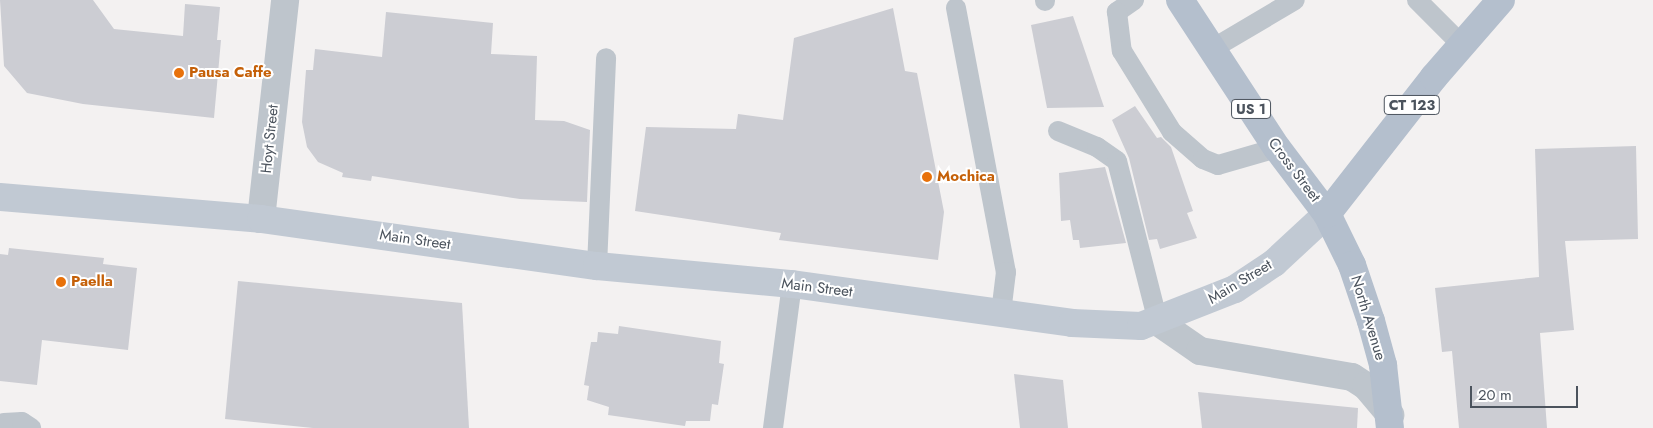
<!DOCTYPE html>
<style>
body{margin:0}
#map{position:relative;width:1653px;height:428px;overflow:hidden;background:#f3f1f1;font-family:Jost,sans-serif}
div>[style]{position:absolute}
.building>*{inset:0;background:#cccdd3}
.service>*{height:20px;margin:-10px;padding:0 10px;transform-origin:10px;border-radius:10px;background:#bec5cc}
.minor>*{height:28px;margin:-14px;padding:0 14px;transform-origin:14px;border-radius:14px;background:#bec5cc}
.secondary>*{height:28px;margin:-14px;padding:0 14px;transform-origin:14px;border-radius:14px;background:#c1c9d3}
.primary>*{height:28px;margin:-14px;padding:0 14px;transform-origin:14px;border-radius:14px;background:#b4bfcd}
.dots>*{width:14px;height:14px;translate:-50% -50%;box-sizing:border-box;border:2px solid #fff;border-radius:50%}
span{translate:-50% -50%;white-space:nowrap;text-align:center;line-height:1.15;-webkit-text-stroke:4px #fff;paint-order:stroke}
.shield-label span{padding:1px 4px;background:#fff;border:1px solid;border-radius:4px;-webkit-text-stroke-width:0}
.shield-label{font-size:14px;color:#4b535d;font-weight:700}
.food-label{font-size:15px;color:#c56008;font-weight:700}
.left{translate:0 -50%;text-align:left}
.street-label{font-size:15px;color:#4b535d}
.scale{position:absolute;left:1470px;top:386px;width:108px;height:22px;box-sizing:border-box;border:2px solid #4b535d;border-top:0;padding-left:6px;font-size:15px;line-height:18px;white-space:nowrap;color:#4b535d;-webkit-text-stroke:4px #fff;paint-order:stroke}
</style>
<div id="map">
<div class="building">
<i style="clip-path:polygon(0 0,93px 0,114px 29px,183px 36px,185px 4px,220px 7px,217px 40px,221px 40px,214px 118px,83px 104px,27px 93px,4px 66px)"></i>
<i style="clip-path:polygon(893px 8px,905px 71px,917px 73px,944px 212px,938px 260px,779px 240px,781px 233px,635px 211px,646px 127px,736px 129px,738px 114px,783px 120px,794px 38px)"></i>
<i style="clip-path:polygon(386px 12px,493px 23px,491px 54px,537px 56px,535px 120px,564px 121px,590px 130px,587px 202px,520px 199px,372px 176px,371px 181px,342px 177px,343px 173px,318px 162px,307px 147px,302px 122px,306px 70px,313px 70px,315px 49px,382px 57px)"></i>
<i style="clip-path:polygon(1073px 16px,1104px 107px,1047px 108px,1031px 25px)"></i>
<i style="clip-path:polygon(1135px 106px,1157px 138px,1161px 137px,1171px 147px,1193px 211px,1187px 213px,1197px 238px,1160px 249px,1157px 239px,1149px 240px,1129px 158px,1112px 120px)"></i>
<i style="clip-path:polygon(1636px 146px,1638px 239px,1565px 241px,1574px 330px,1540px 333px,1547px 428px,1459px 428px,1452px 351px,1442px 352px,1435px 288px,1539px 277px,1535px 149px)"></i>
<i style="clip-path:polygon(1105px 167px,1126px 243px,1080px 248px,1079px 240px,1073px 240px,1070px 220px,1061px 221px,1059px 173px)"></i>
<i style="clip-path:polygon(9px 248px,104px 258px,103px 264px,137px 268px,128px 350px,42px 340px,37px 385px,0 381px,0 254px,8px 255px)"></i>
<i style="clip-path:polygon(238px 281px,462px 303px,469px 428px,313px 428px,225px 419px)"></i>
<i style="clip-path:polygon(619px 326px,721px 341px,719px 363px,724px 364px,718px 405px,712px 404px,710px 421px,686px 421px,685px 426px,608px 415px,609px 407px,587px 400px,589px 386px,584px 385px,591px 342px,597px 342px,598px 332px,618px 334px)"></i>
<i style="clip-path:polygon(1014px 374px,1063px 380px,1068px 428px,1020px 428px)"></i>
<i style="clip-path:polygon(1198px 392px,1358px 408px,1357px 428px,1202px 428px)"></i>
</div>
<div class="service">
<i style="left:1045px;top:0;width:1px;rotate:90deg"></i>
<i style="left:1134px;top:0;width:21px;rotate:145deg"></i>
<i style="left:1117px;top:12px;width:39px;rotate:83deg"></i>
<i style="left:1122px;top:51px;width:95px;rotate:58.3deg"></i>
<i style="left:1172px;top:132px;width:41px;rotate:41.1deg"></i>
<i style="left:1203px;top:159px;width:16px;rotate:22deg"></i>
<i style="left:1218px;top:165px;width:61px;rotate:-16.1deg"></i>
<i style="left:1417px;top:0;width:62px;rotate:45deg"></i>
<i style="left:956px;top:8px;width:269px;rotate:79.3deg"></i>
<i style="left:1006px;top:272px;width:41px;rotate:97deg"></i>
<i style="left:1212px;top:49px;width:96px;rotate:-30.6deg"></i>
<i style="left:1058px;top:131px;width:42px;rotate:22.3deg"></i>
<i style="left:1097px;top:147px;width:24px;rotate:35deg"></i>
<i style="left:1117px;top:161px;width:166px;rotate:75.7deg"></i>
<i style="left:597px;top:266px;width:208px;rotate:-87.5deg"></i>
<i style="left:4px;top:423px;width:18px;rotate:-3deg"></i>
<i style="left:22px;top:422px;width:11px;rotate:34deg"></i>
<i style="left:773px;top:428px;width:145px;rotate:-82.5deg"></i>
</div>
<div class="minor">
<i style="left:261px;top:219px;width:220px;rotate:-83.7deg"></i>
<i style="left:1158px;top:322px;width:51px;rotate:34.6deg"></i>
<i style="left:1200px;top:351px;width:154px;rotate:9.7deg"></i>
<i style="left:1352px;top:377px;width:17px;rotate:33deg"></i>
<i style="left:1366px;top:386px;width:38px;rotate:50deg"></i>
</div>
<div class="secondary">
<i style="left:0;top:197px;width:262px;rotate:4.8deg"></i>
<i style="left:261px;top:219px;width:339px;rotate:8deg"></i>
<i style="left:597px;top:266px;width:196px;rotate:5.3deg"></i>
<i style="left:792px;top:284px;width:283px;rotate:7.9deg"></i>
<i style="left:1072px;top:323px;width:69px;rotate:2.5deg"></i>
<i style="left:1141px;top:326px;width:101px;rotate:-21.5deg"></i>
<i style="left:1235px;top:289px;width:47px;rotate:-33.7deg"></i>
<i style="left:1274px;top:263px;width:72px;rotate:-42.8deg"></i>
</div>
<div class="primary">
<i style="left:1180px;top:0;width:177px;rotate:56.8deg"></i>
<i style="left:1277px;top:148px;width:83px;rotate:52.9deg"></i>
<i style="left:1327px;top:214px;width:57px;rotate:63.9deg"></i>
<i style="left:1352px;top:265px;width:59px;rotate:71.3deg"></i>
<i style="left:1371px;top:321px;width:46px;rotate:74.7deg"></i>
<i style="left:1383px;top:365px;width:63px;rotate:83.7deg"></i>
<i style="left:1327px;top:214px;width:174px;rotate:-52deg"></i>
<i style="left:1434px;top:77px;width:102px;rotate:-49deg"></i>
</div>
<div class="dots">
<i style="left:179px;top:73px;background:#e8710a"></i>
<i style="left:927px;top:177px;background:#e8710a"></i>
<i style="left:61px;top:282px;background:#e8710a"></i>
</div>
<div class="shield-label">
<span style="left:1412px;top:105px">CT 123</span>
<span style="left:1251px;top:109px">US 1</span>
</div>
<div class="food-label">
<span class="left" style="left:189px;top:73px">Pausa Caffe</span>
<span class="left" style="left:937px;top:177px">Mochica</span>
<span class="left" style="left:71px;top:282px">Paella</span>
</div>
<div class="street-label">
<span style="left:270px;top:139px;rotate:-84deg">Hoyt Street</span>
<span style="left:1294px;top:170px;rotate:53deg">Cross Street</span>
<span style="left:415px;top:240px;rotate:8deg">Main Street</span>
<span style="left:1240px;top:282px;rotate:-31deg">Main Street</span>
<span style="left:817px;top:288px;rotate:7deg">Main Street</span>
<span style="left:1368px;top:318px;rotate:73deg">North Avenue</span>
</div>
<div class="scale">20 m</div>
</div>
